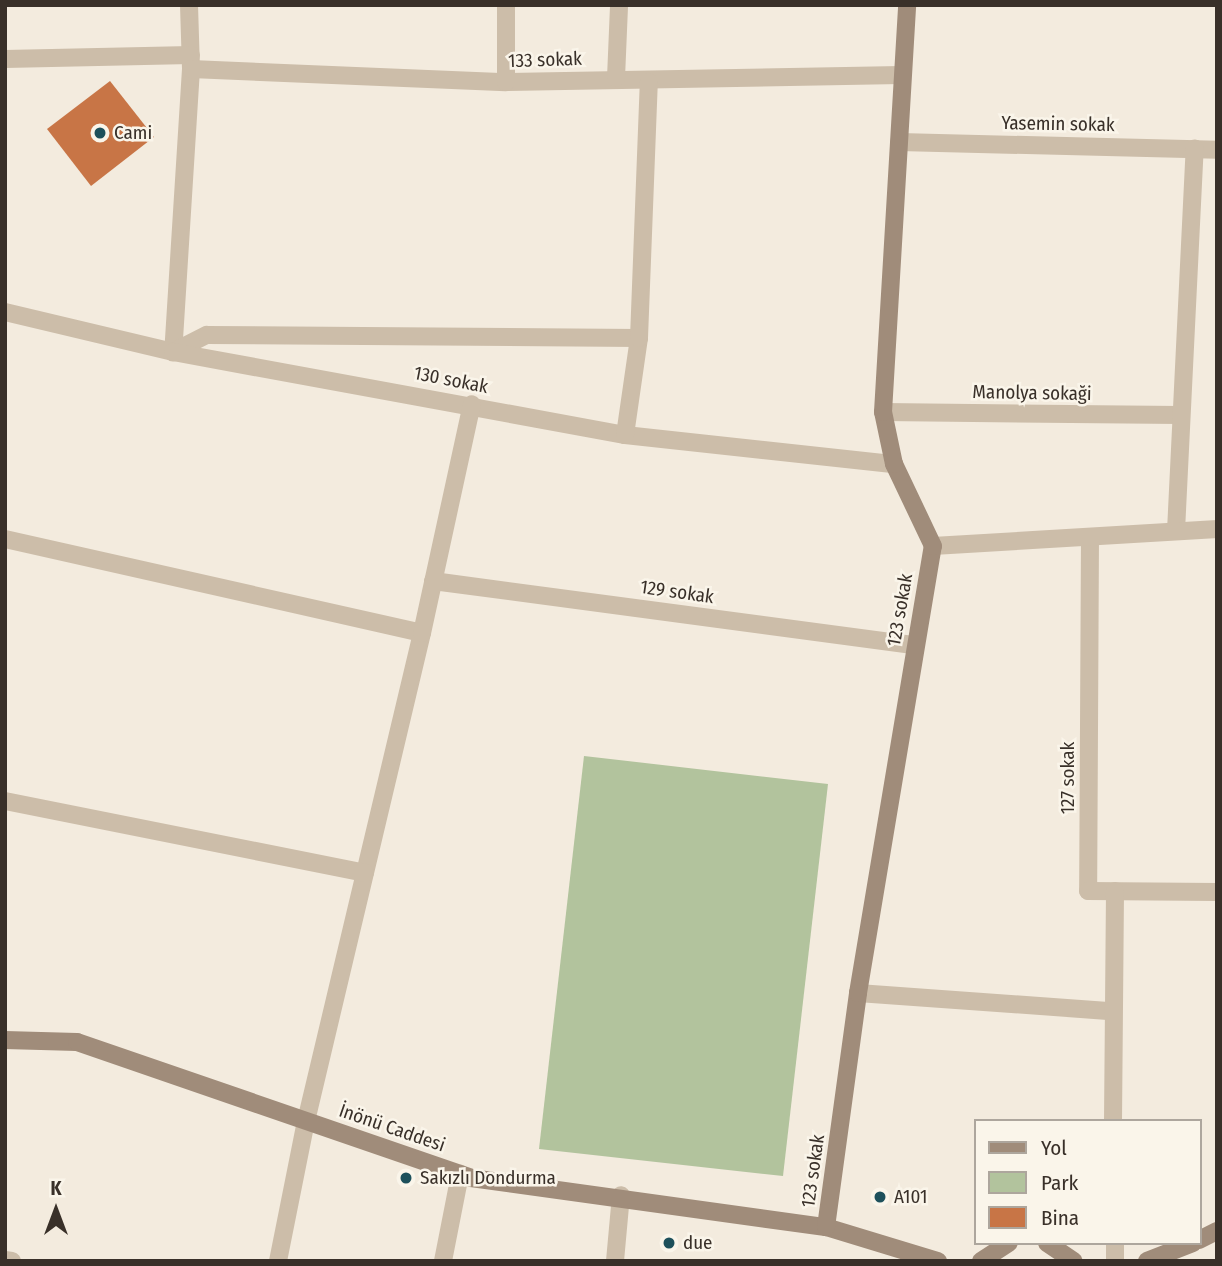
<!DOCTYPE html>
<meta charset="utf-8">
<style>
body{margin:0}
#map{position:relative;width:1222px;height:1266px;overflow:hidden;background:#f3ebde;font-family:"Fira Sans Condensed",sans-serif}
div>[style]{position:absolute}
.green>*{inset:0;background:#b2c39d}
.building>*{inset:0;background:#c87546}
.street>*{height:18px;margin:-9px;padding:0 9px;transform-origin:9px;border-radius:9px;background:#ccbda9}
.secondary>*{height:18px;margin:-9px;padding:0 9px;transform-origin:9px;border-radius:9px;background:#a08c7a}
.dots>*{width:19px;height:19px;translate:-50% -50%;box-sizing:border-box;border:4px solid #faf5ea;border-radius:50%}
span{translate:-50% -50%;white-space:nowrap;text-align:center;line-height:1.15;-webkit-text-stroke:5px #faf5ea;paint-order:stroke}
.street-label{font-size:19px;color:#393029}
.poi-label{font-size:19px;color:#393029}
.left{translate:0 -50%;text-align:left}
.frame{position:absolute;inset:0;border:7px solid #393029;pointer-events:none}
.legend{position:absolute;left:974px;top:1119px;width:228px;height:126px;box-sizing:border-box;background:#faf5ea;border:2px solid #ada69d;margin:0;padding:9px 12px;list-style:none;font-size:21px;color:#393029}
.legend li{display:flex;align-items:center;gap:14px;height:35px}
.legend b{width:35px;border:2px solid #ada69d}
.north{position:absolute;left:21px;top:1175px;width:70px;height:70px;-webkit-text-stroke:5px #faf5ea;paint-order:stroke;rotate:0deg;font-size:19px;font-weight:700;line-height:28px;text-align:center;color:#393029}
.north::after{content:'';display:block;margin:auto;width:24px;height:32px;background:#393029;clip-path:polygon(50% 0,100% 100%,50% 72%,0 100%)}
</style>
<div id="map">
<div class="green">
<i style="clip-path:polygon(584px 756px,828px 784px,783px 1176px,539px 1149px)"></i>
</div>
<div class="building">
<i style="clip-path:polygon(110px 81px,154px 137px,91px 186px,47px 129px)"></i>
</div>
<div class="street">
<i style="left:189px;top:5px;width:64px;rotate:88.2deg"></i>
<i style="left:191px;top:69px;width:284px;rotate:93.6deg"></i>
<i style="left:173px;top:352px;width:38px;rotate:-27deg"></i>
<i style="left:207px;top:335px;width:432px;rotate:0.4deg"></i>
<i style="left:5px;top:59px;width:186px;rotate:-1.2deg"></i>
<i style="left:191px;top:69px;width:315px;rotate:2.4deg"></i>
<i style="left:506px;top:82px;width:395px;rotate:-1deg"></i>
<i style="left:616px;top:78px;width:73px;rotate:-87.6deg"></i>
<i style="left:506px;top:82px;width:77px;rotate:-90deg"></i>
<i style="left:899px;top:142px;width:318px;rotate:1.4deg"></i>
<i style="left:5px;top:312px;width:173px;rotate:13.4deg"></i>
<i style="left:173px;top:352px;width:460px;rotate:10.4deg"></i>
<i style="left:625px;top:435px;width:271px;rotate:6.2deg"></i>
<i style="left:883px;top:412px;width:297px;rotate:0.6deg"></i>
<i style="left:625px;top:435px;width:98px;rotate:-81.8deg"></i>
<i style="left:639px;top:338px;width:256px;rotate:-87.8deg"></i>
<i style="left:1176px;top:531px;width:383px;rotate:-87.2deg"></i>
<i style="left:1090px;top:537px;width:354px;rotate:90.3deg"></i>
<i style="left:1088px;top:891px;width:129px;rotate:0.4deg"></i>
<i style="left:5px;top:539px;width:427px;rotate:12.7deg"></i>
<i style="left:422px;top:633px;width:502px;rotate:103.37deg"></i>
<i style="left:306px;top:1121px;width:143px;rotate:101.3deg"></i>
<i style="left:933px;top:546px;width:285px;rotate:-3.4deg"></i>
<i style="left:433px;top:581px;width:486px;rotate:7.6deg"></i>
<i style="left:422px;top:633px;width:234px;rotate:-77.7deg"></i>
<i style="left:5px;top:801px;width:367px;rotate:11.3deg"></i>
<i style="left:858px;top:993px;width:254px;rotate:4.1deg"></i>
<i style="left:1113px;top:1121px;width:230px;rotate:-89.5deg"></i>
<i style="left:1115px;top:1243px;width:18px;rotate:90deg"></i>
<i style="left:5px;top:1260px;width:7px;rotate:8deg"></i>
<i style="left:443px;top:1261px;width:89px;rotate:-78.9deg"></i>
<i style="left:615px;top:1261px;width:66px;rotate:-84.8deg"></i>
</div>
<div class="secondary">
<i style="left:5px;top:1040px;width:72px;rotate:1.6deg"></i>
<i style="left:77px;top:1042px;width:417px;rotate:19deg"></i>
<i style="left:471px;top:1178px;width:358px;rotate:7.9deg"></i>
<i style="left:826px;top:1227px;width:117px;rotate:16.9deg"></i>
<i style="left:826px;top:1227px;width:236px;rotate:-82.2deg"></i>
<i style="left:858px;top:993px;width:453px;rotate:-80.5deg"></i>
<i style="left:933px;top:546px;width:91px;rotate:-115.4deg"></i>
<i style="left:894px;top:464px;width:53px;rotate:-101.9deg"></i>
<i style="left:883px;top:412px;width:408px;rotate:-86.6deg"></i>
<i style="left:1199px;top:1240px;width:20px;rotate:-27deg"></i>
<i style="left:1047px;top:1243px;width:32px;rotate:34deg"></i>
<i style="left:981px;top:1261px;width:33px;rotate:-33deg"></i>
<i style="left:1147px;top:1261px;width:49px;rotate:-21.4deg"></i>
</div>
<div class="dots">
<i style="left:100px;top:133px;background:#1d505b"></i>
<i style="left:406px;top:1178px;background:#1d505b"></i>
<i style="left:880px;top:1197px;background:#1d505b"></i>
<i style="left:669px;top:1243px;background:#1d505b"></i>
</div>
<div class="street-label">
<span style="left:545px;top:60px;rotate:-2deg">133 sokak</span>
<span style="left:1058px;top:124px;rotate:1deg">Yasemin sokak</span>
<span style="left:451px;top:380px;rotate:11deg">130 sokak</span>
<span style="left:1032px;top:393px;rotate:1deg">Manolya sokaği</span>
<span style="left:677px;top:592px;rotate:8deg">129 sokak</span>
<span style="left:900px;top:610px;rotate:-80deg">123 sokak</span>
<span style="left:1068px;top:778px;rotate:-90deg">127 sokak</span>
<span style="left:392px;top:1128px;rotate:19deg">İnönü Caddesi</span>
<span style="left:813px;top:1171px;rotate:-82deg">123 sokak</span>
</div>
<div class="poi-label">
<span class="left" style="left:114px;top:133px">Cami</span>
<span class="left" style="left:420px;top:1178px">Sakızlı Dondurma</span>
<span class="left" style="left:894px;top:1197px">A101</span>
<span class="left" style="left:683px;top:1243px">due</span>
</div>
<div class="frame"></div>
<ul class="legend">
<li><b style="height:9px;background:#a08c7a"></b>Yol</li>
<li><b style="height:19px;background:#b2c39d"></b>Park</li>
<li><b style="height:19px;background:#c87546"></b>Bina</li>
</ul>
<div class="north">K</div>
</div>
